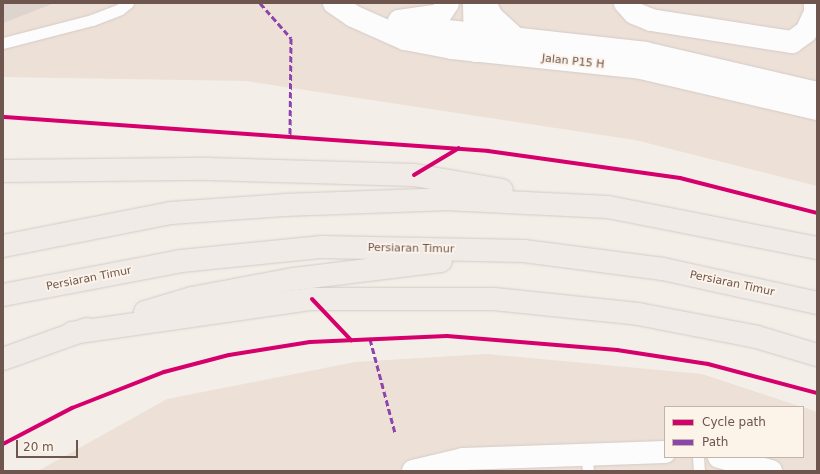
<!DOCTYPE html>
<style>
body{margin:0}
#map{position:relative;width:820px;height:474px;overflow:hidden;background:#f4eee9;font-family:"DejaVu Sans",sans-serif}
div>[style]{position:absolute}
.residential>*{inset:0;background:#ede0d7}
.building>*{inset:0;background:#ddd4cf}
.roads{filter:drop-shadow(0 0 1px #d3cbc7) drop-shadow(0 0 1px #d3cbc7)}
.lane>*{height:11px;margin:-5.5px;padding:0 5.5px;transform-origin:5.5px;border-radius:5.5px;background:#fdfcfc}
.street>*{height:22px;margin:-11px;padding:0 11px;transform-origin:11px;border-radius:11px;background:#fdfcfc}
.secondary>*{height:22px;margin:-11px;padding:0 11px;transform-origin:11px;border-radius:11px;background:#fdfcfc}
.primary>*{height:22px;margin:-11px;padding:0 11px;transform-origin:11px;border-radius:11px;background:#f0ebe6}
.quiet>*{height:3px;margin-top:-1.5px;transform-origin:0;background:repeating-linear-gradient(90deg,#8e44ad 0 6px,transparent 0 9px)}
.cycleway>*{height:4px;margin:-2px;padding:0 2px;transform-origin:2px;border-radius:2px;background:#d6006c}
span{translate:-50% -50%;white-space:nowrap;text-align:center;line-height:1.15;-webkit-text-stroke:3.5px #fcf3e9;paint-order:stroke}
.street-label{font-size:11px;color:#6e554d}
.frame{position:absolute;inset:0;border:4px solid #6e554d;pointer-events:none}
.legend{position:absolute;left:664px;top:406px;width:140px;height:52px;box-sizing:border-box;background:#fcf3e9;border:1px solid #c3b4ab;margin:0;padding:5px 7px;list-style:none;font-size:12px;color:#6e554d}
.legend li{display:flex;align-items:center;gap:8px;height:20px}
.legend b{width:20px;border:1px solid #c3b4ab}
.scale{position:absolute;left:16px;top:440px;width:62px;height:18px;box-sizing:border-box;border:2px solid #6e554d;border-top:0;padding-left:5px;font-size:12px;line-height:14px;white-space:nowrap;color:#6e554d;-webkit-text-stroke:3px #fcf3e9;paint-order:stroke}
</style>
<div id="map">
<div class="residential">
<i style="clip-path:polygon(3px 3px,817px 3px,817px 186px,635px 140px,246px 81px,3px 77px)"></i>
<i style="clip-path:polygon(487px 354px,702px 374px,802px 407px,665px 407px,665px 457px,803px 457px,803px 407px,817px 412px,817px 471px,38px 471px,167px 399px,355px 362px)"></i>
</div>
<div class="building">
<i style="clip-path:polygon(3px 3px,52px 3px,52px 4px,3px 23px)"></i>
</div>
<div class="roads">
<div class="lane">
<i style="left:3px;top:43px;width:92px;rotate:-14.5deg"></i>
<i style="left:92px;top:20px;width:30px;rotate:-21deg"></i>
<i style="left:120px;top:9px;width:10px;rotate:-37deg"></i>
<i style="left:586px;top:454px;width:17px;rotate:83deg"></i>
<i style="left:698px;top:457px;width:14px;rotate:86deg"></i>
</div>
<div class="street">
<i style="left:474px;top:3px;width:48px;rotate:88.8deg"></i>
<i style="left:625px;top:3px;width:13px;rotate:48deg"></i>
<i style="left:634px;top:13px;width:18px;rotate:22deg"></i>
<i style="left:651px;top:20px;width:143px;rotate:8.9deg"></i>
<i style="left:792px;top:42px;width:17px;rotate:-36deg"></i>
<i style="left:806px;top:32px;width:21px;rotate:-65deg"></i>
<i style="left:815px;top:13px;width:10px;rotate:-90deg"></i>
<i style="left:719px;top:457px;width:54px;rotate:15.1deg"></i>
<i style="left:413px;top:471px;width:51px;rotate:-13.5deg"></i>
<i style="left:463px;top:459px;width:202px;rotate:-2deg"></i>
</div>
<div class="secondary">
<i style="left:334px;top:3px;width:23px;rotate:34deg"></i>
<i style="left:353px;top:16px;width:57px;rotate:23.9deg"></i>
<i style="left:405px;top:39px;width:48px;rotate:10.8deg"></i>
<i style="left:452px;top:48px;width:190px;rotate:6deg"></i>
<i style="left:641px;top:68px;width:181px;rotate:13.1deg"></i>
<i style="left:485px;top:3px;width:16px;rotate:63deg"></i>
<i style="left:492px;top:17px;width:30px;rotate:42deg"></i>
<i style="left:399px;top:21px;width:41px;rotate:-8.3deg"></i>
<i style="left:440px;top:15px;width:14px;rotate:-56deg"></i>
<i style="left:420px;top:28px;width:226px;rotate:6.3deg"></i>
<i style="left:645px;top:53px;width:177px;rotate:13.1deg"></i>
</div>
<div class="primary">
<i style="left:3px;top:171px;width:206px;rotate:-0.6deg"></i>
<i style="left:209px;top:169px;width:205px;rotate:1.7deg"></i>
<i style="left:414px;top:175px;width:89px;rotate:9.7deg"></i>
<i style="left:3px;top:246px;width:171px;rotate:-11.1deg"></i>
<i style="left:171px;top:213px;width:113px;rotate:-4deg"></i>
<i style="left:284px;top:205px;width:160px;rotate:-2.1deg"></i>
<i style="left:444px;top:199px;width:164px;rotate:2.8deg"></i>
<i style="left:608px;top:207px;width:213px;rotate:11.1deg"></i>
<i style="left:3px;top:295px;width:181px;rotate:-10.8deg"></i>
<i style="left:181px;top:261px;width:142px;rotate:-5.7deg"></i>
<i style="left:322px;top:247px;width:202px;rotate:1.1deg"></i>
<i style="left:524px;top:251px;width:140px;rotate:7.4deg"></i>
<i style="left:663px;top:269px;width:158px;rotate:12.4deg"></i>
<i style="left:145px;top:312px;width:49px;rotate:-16.6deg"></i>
<i style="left:192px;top:298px;width:104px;rotate:-10.6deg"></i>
<i style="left:294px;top:279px;width:148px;rotate:-7deg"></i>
<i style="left:72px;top:333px;width:242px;rotate:-8.1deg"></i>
<i style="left:312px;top:299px;width:182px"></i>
<i style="left:494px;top:299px;width:145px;rotate:5.9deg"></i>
<i style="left:638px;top:314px;width:121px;rotate:10.9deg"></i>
<i style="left:757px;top:337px;width:63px;rotate:16.7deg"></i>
<i style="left:3px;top:359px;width:89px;rotate:-19.7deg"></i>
</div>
</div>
<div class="quiet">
<i style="left:260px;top:3px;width:47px;rotate:48.5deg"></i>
<i style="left:291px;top:38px;width:98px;rotate:90.6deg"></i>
<i style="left:370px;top:339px;width:97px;rotate:75.1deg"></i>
</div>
<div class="cycleway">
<i style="left:3px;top:117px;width:486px;rotate:4deg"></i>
<i style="left:488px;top:151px;width:194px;rotate:8deg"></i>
<i style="left:680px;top:178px;width:141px;rotate:14.3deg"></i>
<i style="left:414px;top:175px;width:52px;rotate:-31deg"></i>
<i style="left:312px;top:299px;width:57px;rotate:46.4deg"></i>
<i style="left:3px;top:444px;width:78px;rotate:-27.6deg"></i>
<i style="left:72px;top:408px;width:99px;rotate:-21.4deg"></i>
<i style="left:164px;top:372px;width:67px;rotate:-14.7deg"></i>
<i style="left:229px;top:355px;width:82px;rotate:-9.1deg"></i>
<i style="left:310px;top:342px;width:137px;rotate:-2.5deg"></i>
<i style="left:447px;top:336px;width:171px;rotate:4.7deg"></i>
<i style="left:617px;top:350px;width:92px;rotate:8.7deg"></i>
<i style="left:708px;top:364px;width:113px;rotate:14.9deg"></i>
</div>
<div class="street-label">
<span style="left:573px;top:62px;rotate:6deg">Jalan P15 H</span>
<span style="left:411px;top:249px;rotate:1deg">Persiaran Timur</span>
<span style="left:89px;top:279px;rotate:-11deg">Persiaran Timur</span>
<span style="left:732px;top:284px;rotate:12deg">Persiaran Timur</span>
</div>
<div class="frame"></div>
<ul class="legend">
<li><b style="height:5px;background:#d6006c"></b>Cycle path</li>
<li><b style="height:5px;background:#8e44ad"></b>Path</li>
</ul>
<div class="scale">20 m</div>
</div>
